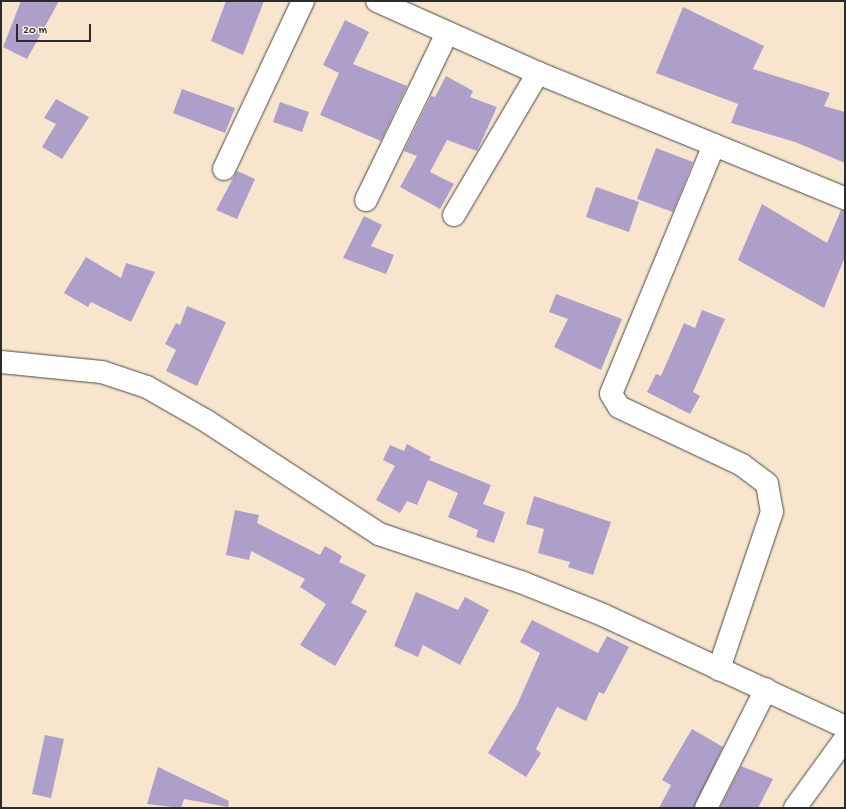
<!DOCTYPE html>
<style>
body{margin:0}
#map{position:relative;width:846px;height:809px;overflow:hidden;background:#f8e5cd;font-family:"Gochi Hand",sans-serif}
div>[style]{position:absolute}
.building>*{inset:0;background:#ae9fca}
.roads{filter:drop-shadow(0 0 1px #4a4743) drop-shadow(0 0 1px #4a4743)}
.minor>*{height:22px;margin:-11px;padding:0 11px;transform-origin:11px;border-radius:11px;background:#fff}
span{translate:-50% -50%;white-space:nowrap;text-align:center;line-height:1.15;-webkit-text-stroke:3px #fcf5e5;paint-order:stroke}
.frame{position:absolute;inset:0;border:2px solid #2b2b2b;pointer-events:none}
.scale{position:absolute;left:16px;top:24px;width:75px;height:18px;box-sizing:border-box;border:2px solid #2b2b2b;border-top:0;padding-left:5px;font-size:12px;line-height:14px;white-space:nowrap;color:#2b2b2b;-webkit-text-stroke:3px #fcf5e5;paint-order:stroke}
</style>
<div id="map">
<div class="building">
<i style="clip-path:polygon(21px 1px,59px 1px,27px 59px,3px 47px)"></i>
<i style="clip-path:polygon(226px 1px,264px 1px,243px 55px,211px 41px)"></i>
<i style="clip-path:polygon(683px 7px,764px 46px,753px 69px,830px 93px,824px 106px,845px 112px,845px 163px,795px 142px,731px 123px,738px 104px,656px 73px)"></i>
<i style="clip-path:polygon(345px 20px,369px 32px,353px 64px,407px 86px,381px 141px,320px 115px,339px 73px,323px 65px)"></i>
<i style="clip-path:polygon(446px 76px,473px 91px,470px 97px,497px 107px,477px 151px,447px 140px,430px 172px,454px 184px,440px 209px,400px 187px,417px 156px,404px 151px,431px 96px,435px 97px)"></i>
<i style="clip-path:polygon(182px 89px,235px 108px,225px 133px,173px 113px)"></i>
<i style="clip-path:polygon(56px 99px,89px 117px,62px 159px,42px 147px,56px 124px,44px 118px)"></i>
<i style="clip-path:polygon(280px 102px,309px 112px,302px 132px,273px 122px)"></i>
<i style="clip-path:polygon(656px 148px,693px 162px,673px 212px,637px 199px)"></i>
<i style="clip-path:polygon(237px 171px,255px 179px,237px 219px,216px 210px)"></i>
<i style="clip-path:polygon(596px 187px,639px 202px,629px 232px,586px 217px)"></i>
<i style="clip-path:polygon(762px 204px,827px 243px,841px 210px,845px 210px,845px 257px,824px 308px,738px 260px)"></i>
<i style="clip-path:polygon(364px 216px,382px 225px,371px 246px,394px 255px,386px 274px,343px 258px)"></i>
<i style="clip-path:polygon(86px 257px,121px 278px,126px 263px,155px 272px,131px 322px,91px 302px,88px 307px,64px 293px)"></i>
<i style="clip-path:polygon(556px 294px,622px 319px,601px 370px,554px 347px,568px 319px,549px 312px)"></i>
<i style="clip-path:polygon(187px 306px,226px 322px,197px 386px,166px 371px,176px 350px,165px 344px,176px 323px,180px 325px)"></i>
<i style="clip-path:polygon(702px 310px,725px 319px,693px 392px,700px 396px,690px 414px,647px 392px,656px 374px,661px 376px,684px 323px,695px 328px)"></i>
<i style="clip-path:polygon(407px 444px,431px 457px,429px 460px,491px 485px,483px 504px,505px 512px,494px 543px,476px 537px,478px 530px,448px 517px,458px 493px,428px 480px,417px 505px,407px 501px,400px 513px,376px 500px,395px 466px,383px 460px,390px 445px,404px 451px)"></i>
<i style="clip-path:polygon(534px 496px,611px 522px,593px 575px,568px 567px,570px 562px,538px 553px,544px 529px,526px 524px)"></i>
<i style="clip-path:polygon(235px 510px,259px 515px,257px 523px,320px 555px,325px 546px,342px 556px,339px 562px,366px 575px,351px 603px,367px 611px,335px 666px,300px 645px,326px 604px,300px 587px,305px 579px,251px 551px,249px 560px,226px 555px)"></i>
<i style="clip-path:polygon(416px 592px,458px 610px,465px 597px,489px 610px,460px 665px,423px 645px,418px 657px,394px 646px)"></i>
<i style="clip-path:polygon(532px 620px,598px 653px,607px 636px,629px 647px,604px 694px,599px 692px,586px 721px,557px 707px,536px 749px,541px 753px,526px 777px,488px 753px,517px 705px,540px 653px,520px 642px)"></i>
<i style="clip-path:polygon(692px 729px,723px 747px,694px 808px,659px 808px,671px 785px,662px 780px)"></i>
<i style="clip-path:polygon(45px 735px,64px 739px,51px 798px,32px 794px)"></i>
<i style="clip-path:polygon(741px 766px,773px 779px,758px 808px,720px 808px)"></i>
<i style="clip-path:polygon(158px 767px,229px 801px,228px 807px,184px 799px,181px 808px,147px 804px)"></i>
</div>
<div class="roads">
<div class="minor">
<i style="left:377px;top:1px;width:176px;rotate:24.1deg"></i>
<i style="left:538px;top:73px;width:331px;rotate:22.2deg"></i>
<i style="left:714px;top:145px;width:269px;rotate:112.5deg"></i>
<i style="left:611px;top:394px;width:15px;rotate:58deg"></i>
<i style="left:619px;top:407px;width:136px;rotate:25.2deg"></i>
<i style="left:742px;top:465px;width:31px;rotate:37deg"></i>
<i style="left:767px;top:484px;width:28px;rotate:80deg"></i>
<i style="left:772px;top:512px;width:166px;rotate:108.7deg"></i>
<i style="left:224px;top:169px;width:186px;rotate:-64.8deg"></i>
<i style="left:366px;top:200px;width:186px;rotate:-64.1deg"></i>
<i style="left:454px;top:215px;width:165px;rotate:-59.4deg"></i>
<i style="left:1px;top:362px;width:101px;rotate:5.7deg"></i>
<i style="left:102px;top:372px;width:47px;rotate:18.4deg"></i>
<i style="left:147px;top:387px;width:70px;rotate:29.8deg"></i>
<i style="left:208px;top:422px;width:204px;rotate:33.2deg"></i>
<i style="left:379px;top:534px;width:150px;rotate:18.7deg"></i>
<i style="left:521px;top:582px;width:88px;rotate:21.9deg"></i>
<i style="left:603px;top:615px;width:267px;rotate:24.8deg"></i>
<i style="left:706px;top:808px;width:133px;rotate:-63.2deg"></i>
<i style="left:795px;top:808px;width:85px;rotate:-54.1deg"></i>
</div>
</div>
<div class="frame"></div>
<div class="scale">20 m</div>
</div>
